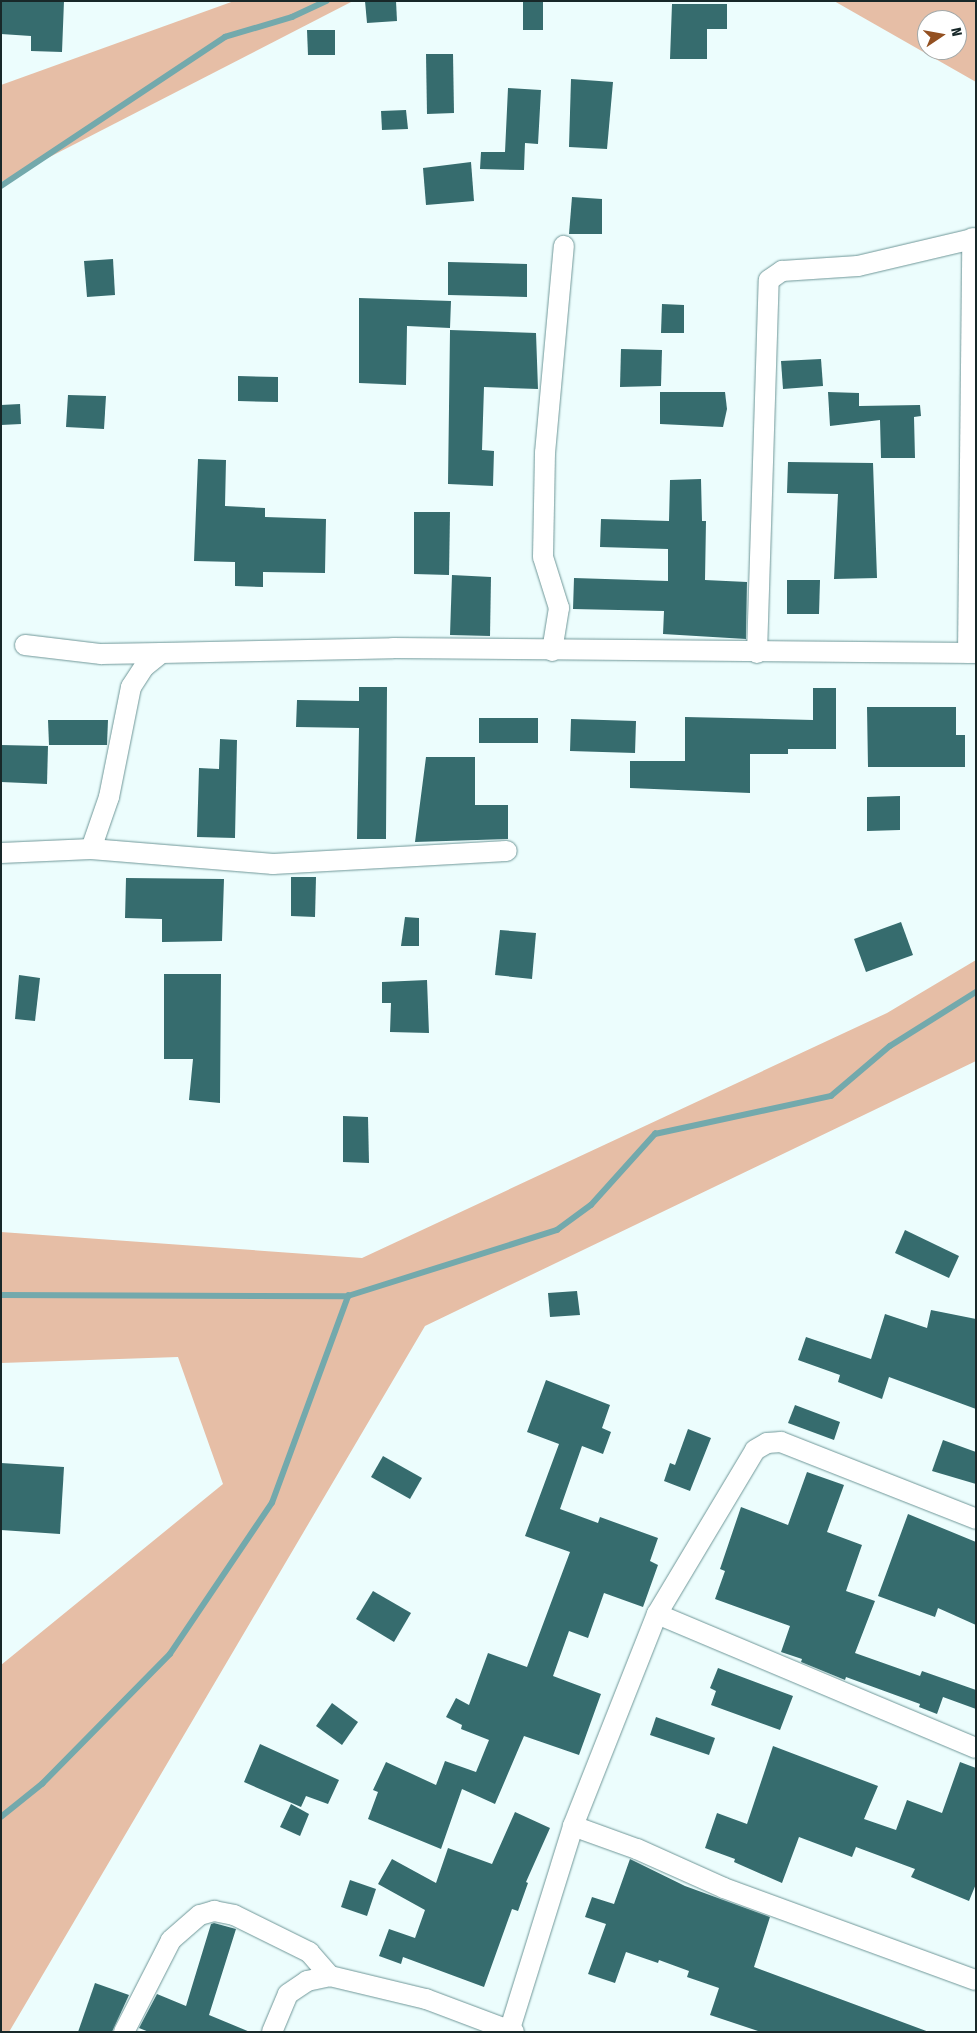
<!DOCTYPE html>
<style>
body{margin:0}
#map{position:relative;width:977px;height:2033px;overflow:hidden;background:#ecfdfd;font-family:"Fira Sans Condensed",sans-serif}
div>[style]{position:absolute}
.green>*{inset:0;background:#e6bea6}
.stream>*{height:5.5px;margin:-2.75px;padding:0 2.75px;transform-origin:2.75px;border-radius:2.75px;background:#73a9ac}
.building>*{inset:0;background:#366c6e}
.roads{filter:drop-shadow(0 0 1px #6f9798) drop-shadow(0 0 1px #6f9798)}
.minor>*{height:20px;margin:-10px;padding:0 10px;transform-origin:10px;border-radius:10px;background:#fff}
span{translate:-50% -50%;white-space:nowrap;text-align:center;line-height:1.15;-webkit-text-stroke:5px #fff;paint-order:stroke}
.frame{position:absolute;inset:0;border:2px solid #182829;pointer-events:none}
.north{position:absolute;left:917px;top:10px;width:50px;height:50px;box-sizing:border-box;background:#fff;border:1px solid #a3a9a9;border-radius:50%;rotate:78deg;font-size:14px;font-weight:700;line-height:20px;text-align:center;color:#182829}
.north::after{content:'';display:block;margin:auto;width:18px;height:22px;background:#935021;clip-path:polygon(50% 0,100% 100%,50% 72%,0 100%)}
</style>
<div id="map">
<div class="green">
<i style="clip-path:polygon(234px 1px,353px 1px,1px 182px,1px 85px)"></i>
<i style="clip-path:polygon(evenodd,834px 1px,976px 1px,976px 82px,834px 1px,927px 20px,957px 20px,957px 50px,927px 50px,927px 20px)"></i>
<i style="clip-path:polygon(976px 960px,976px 1061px,425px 1326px,9px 2032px,1px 2032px,1px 1665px,223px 1484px,178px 1357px,1px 1363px,1px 1232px,362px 1258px,887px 1013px)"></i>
</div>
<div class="stream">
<i style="left:1px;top:186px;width:269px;rotate:-33.6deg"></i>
<i style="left:225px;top:37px;width:70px;rotate:-16.6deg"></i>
<i style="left:292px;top:17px;width:38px;rotate:-25deg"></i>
<i style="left:1px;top:1295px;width:347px;rotate:0.2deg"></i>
<i style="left:348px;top:1296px;width:219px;rotate:-17.5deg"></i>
<i style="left:557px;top:1230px;width:42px;rotate:-36.3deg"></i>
<i style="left:591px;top:1205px;width:96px;rotate:-48deg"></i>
<i style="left:655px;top:1134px;width:180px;rotate:-12.2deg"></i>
<i style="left:831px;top:1096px;width:77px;rotate:-40.3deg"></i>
<i style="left:890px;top:1046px;width:102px;rotate:-32.1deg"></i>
<i style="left:1px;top:1817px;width:53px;rotate:-38.8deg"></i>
<i style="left:42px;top:1784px;width:182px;rotate:-45.4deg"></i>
<i style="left:170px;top:1654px;width:182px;rotate:-56deg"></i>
<i style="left:272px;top:1503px;width:221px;rotate:-69.8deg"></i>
</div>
<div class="building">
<i style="clip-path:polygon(1px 1px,64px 1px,62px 52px,31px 51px,31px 36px,1px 34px)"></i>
<i style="clip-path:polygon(365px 1px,396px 1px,397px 21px,367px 23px)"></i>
<i style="clip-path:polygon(523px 1px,543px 1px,543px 30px,523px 30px)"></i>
<i style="clip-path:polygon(672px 4px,727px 4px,727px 29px,707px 29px,707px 59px,670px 59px)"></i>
<i style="clip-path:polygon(307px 30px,335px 30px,335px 55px,308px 55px)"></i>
<i style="clip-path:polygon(426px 54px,453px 54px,454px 113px,427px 114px)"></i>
<i style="clip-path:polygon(571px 79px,613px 82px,607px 149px,569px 147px)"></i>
<i style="clip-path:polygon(508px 88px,541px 90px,538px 144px,525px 143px,524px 170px,480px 169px,481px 152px,505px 152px)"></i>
<i style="clip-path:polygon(406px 110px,408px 129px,382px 130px,381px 111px)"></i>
<i style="clip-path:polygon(471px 162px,474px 201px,426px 205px,423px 168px)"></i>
<i style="clip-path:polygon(572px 197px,602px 199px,602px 234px,569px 234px)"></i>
<i style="clip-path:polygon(113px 259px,115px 295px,87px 297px,84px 261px)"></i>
<i style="clip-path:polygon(448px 262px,527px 264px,527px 297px,448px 295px)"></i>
<i style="clip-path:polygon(359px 298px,451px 301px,450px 328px,407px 326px,406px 385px,359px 383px)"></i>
<i style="clip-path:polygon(662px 304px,684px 305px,684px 333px,661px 333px)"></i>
<i style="clip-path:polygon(450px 330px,536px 333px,538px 389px,484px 387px,482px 450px,494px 451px,493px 486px,448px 484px)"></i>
<i style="clip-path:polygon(621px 349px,662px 350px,661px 386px,620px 387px)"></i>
<i style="clip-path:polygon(821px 359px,823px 386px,783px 389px,781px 361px)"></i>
<i style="clip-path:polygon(238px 376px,278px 377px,278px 402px,238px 401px)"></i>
<i style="clip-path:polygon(660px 392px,725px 392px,727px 409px,723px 427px,660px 424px)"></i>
<i style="clip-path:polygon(828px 392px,859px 393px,859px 406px,920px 405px,921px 416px,914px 417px,915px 458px,881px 458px,880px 420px,830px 426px)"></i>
<i style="clip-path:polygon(68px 395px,106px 396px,104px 429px,66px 427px)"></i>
<i style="clip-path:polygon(20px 404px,21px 424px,1px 425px,1px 405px)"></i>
<i style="clip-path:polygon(198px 459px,226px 460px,225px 506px,265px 508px,265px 517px,326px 519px,325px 573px,263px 572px,263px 587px,235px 586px,235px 562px,194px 561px)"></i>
<i style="clip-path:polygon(788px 462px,873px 463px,877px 578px,834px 579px,838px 494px,787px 493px)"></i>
<i style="clip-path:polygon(701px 479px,702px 521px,706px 521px,705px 580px,747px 582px,746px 639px,663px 634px,664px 611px,573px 609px,574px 578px,668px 581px,668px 549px,600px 547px,601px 519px,669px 521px,670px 480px)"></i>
<i style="clip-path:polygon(414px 512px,450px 512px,449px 575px,414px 574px)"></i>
<i style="clip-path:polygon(452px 575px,491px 577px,490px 636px,450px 635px)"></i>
<i style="clip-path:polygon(787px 580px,820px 580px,819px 614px,787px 614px)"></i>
<i style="clip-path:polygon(359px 687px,387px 687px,386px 839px,357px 839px,359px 728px,296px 727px,297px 700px,359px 701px)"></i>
<i style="clip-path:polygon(813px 688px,836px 688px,836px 749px,788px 749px,788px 754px,750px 754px,750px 793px,630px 788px,630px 761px,685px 761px,685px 717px,813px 720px)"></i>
<i style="clip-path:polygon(867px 707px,956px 707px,956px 735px,965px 735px,965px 767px,868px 767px)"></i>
<i style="clip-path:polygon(479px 718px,538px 718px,538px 743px,479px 743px)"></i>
<i style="clip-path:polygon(571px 719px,636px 721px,635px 753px,570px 751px)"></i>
<i style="clip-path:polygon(48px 720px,108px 720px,107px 745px,49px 745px)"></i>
<i style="clip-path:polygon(220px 739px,237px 740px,235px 838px,197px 837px,199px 768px,219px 769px)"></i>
<i style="clip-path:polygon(1px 745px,48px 746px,47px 784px,1px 782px)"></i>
<i style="clip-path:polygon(426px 757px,475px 757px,475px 805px,508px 805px,508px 839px,415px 842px)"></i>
<i style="clip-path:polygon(900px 796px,900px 830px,867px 831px,867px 797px)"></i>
<i style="clip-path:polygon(291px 877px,316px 877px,315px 917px,291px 916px)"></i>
<i style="clip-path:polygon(126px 878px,224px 879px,222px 941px,162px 942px,162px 919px,125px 918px)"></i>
<i style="clip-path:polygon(405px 917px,419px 918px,419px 946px,401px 946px)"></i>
<i style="clip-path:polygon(901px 922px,913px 955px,866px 972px,854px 939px)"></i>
<i style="clip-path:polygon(500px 930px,536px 933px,532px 979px,495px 975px)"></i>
<i style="clip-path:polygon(164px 974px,221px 974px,220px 1103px,189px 1100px,193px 1059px,164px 1059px)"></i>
<i style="clip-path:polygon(19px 975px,40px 978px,35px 1021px,15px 1019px)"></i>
<i style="clip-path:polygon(427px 980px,429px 1033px,390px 1032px,391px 1003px,382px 1003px,382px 982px)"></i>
<i style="clip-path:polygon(343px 1116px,368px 1117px,369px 1163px,343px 1162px)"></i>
<i style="clip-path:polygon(905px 1230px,959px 1256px,949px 1278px,895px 1253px)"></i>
<i style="clip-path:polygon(577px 1291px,580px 1315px,550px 1317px,548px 1293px)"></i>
<i style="clip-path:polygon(931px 1310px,976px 1319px,976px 1409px,889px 1377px,882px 1399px,838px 1382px,840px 1375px,798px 1360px,806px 1337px,871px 1359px,885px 1314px,927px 1328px)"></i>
<i style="clip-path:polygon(546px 1380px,610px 1405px,602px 1428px,611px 1432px,603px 1454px,582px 1446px,560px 1509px,598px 1523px,600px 1517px,658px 1538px,650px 1561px,658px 1565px,643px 1607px,604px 1593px,588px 1638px,569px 1631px,553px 1676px,601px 1694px,579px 1755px,524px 1736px,495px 1804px,462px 1789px,441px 1849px,368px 1819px,378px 1792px,373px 1790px,386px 1762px,436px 1785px,445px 1761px,476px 1772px,489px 1740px,461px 1729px,462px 1725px,446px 1717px,456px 1698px,469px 1705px,488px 1653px,527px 1667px,570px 1552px,525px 1536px,559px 1444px,527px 1432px)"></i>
<i style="clip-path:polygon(795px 1405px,840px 1422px,834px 1440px,788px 1423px)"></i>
<i style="clip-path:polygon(688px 1429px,711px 1438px,690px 1491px,664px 1481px,670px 1463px,675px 1465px)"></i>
<i style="clip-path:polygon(943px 1440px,976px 1452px,976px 1484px,932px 1471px)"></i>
<i style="clip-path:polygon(383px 1456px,422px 1478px,410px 1499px,371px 1477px)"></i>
<i style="clip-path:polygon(1px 1463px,64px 1467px,60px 1534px,1px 1530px)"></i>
<i style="clip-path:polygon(807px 1472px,844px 1485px,827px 1532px,862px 1545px,846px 1591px,875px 1601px,855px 1653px,920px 1676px,922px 1671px,976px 1690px,976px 1709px,943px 1697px,937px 1714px,919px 1707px,920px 1704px,846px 1677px,845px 1680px,801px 1662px,802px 1659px,781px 1652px,790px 1626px,715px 1599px,725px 1571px,720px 1569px,741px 1507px,788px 1525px)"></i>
<i style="clip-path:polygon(908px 1514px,976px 1542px,976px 1625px,938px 1608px,935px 1617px,878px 1596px)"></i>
<i style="clip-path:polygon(373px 1591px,411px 1613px,394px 1642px,356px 1619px)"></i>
<i style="clip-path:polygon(718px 1668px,793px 1696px,780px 1730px,711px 1705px,716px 1691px,710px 1688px)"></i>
<i style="clip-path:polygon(332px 1703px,358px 1722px,342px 1745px,316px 1726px)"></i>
<i style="clip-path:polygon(656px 1717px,715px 1738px,709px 1755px,650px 1735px)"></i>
<i style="clip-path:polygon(260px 1744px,339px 1780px,328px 1804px,306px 1796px,301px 1807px,244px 1782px)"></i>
<i style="clip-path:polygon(773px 1746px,878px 1786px,864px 1819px,896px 1830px,907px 1800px,942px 1813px,960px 1762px,976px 1768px,976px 1884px,969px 1901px,911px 1877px,915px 1869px,856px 1847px,852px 1857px,799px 1837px,782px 1883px,734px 1862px,735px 1859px,705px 1848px,717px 1813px,747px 1824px)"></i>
<i style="clip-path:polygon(291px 1804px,309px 1814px,300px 1836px,280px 1827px)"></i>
<i style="clip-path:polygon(515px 1812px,550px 1828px,526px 1882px,528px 1883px,518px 1911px,512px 1909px,484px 1987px,403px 1957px,401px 1964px,379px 1956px,389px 1929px,415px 1938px,425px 1910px,378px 1884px,392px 1859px,436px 1883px,448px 1848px,492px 1864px)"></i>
<i style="clip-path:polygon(630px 1859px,685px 1886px,770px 1917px,754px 1967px,929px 2032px,761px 2032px,710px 2015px,719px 1988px,687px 1977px,689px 1971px,659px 1960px,658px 1963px,626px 1952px,615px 1983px,588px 1974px,606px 1924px,585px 1917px,592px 1897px,614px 1904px)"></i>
<i style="clip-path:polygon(350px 1880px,376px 1889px,367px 1916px,341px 1907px)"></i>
<i style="clip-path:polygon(214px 1923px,236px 1929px,209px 2015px,250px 2032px,149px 2032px,139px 2028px,157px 1994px,186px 2006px,211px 1924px)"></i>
<i style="clip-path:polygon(95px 1983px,129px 1995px,112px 2032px,78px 2032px)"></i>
</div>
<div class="roads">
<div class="minor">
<i style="left:25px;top:645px;width:77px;rotate:6.8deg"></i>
<i style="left:101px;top:654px;width:60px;rotate:-1deg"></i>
<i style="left:552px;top:651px;width:44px;rotate:-80.8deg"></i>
<i style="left:559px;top:608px;width:53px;rotate:-107.4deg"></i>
<i style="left:543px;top:557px;width:104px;rotate:-88.9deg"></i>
<i style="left:545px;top:453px;width:208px;rotate:-84.8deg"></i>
<i style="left:757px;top:653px;width:373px;rotate:-88.2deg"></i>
<i style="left:769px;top:280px;width:16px;rotate:-35deg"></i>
<i style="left:782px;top:271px;width:76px;rotate:-3.8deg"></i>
<i style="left:858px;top:266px;width:121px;rotate:-13.3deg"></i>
<i style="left:968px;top:653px;width:415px;rotate:-89.4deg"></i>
<i style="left:91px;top:849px;width:183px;rotate:4.7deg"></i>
<i style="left:273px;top:864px;width:234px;rotate:-3.2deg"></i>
<i style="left:1px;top:853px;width:90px;rotate:-2.5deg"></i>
<i style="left:91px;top:849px;width:55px;rotate:-70.9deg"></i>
<i style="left:109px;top:797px;width:112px;rotate:-78.7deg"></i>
<i style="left:131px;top:687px;width:24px;rotate:-57deg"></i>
<i style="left:144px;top:667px;width:22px;rotate:-39deg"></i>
<i style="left:161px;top:653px;width:232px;rotate:-1.2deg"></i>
<i style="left:393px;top:648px;width:583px;rotate:0.49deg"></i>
<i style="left:657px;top:1614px;width:346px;rotate:22.8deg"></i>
<i style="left:573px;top:1826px;width:68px;rotate:19.8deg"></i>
<i style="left:637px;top:1849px;width:95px;rotate:24.1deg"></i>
<i style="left:724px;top:1888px;width:268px;rotate:20.1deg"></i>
<i style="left:124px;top:2032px;width:103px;rotate:-62.9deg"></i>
<i style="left:171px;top:1940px;width:38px;rotate:-41deg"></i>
<i style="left:200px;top:1915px;width:15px;rotate:-16deg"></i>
<i style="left:214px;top:1911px;width:20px;rotate:11deg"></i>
<i style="left:234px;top:1915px;width:84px;rotate:26.3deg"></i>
<i style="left:309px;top:1952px;width:32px;rotate:49deg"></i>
<i style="left:272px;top:2032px;width:41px;rotate:-67.2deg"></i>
<i style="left:288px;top:1994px;width:23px;rotate:-34deg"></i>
<i style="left:307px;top:1981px;width:24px;rotate:-12deg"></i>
<i style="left:330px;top:1976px;width:99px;rotate:13.5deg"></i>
<i style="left:426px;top:1999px;width:94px;rotate:20.6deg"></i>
<i style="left:509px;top:2032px;width:216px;rotate:-72.7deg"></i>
<i style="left:573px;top:1826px;width:228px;rotate:-68.4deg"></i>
<i style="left:657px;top:1614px;width:191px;rotate:-59.1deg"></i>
<i style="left:755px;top:1450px;width:14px;rotate:-30deg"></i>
<i style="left:767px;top:1443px;width:14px;rotate:-4deg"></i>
<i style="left:781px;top:1442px;width:210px;rotate:21.5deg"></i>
</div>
</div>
<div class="frame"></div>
<div class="north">N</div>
</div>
